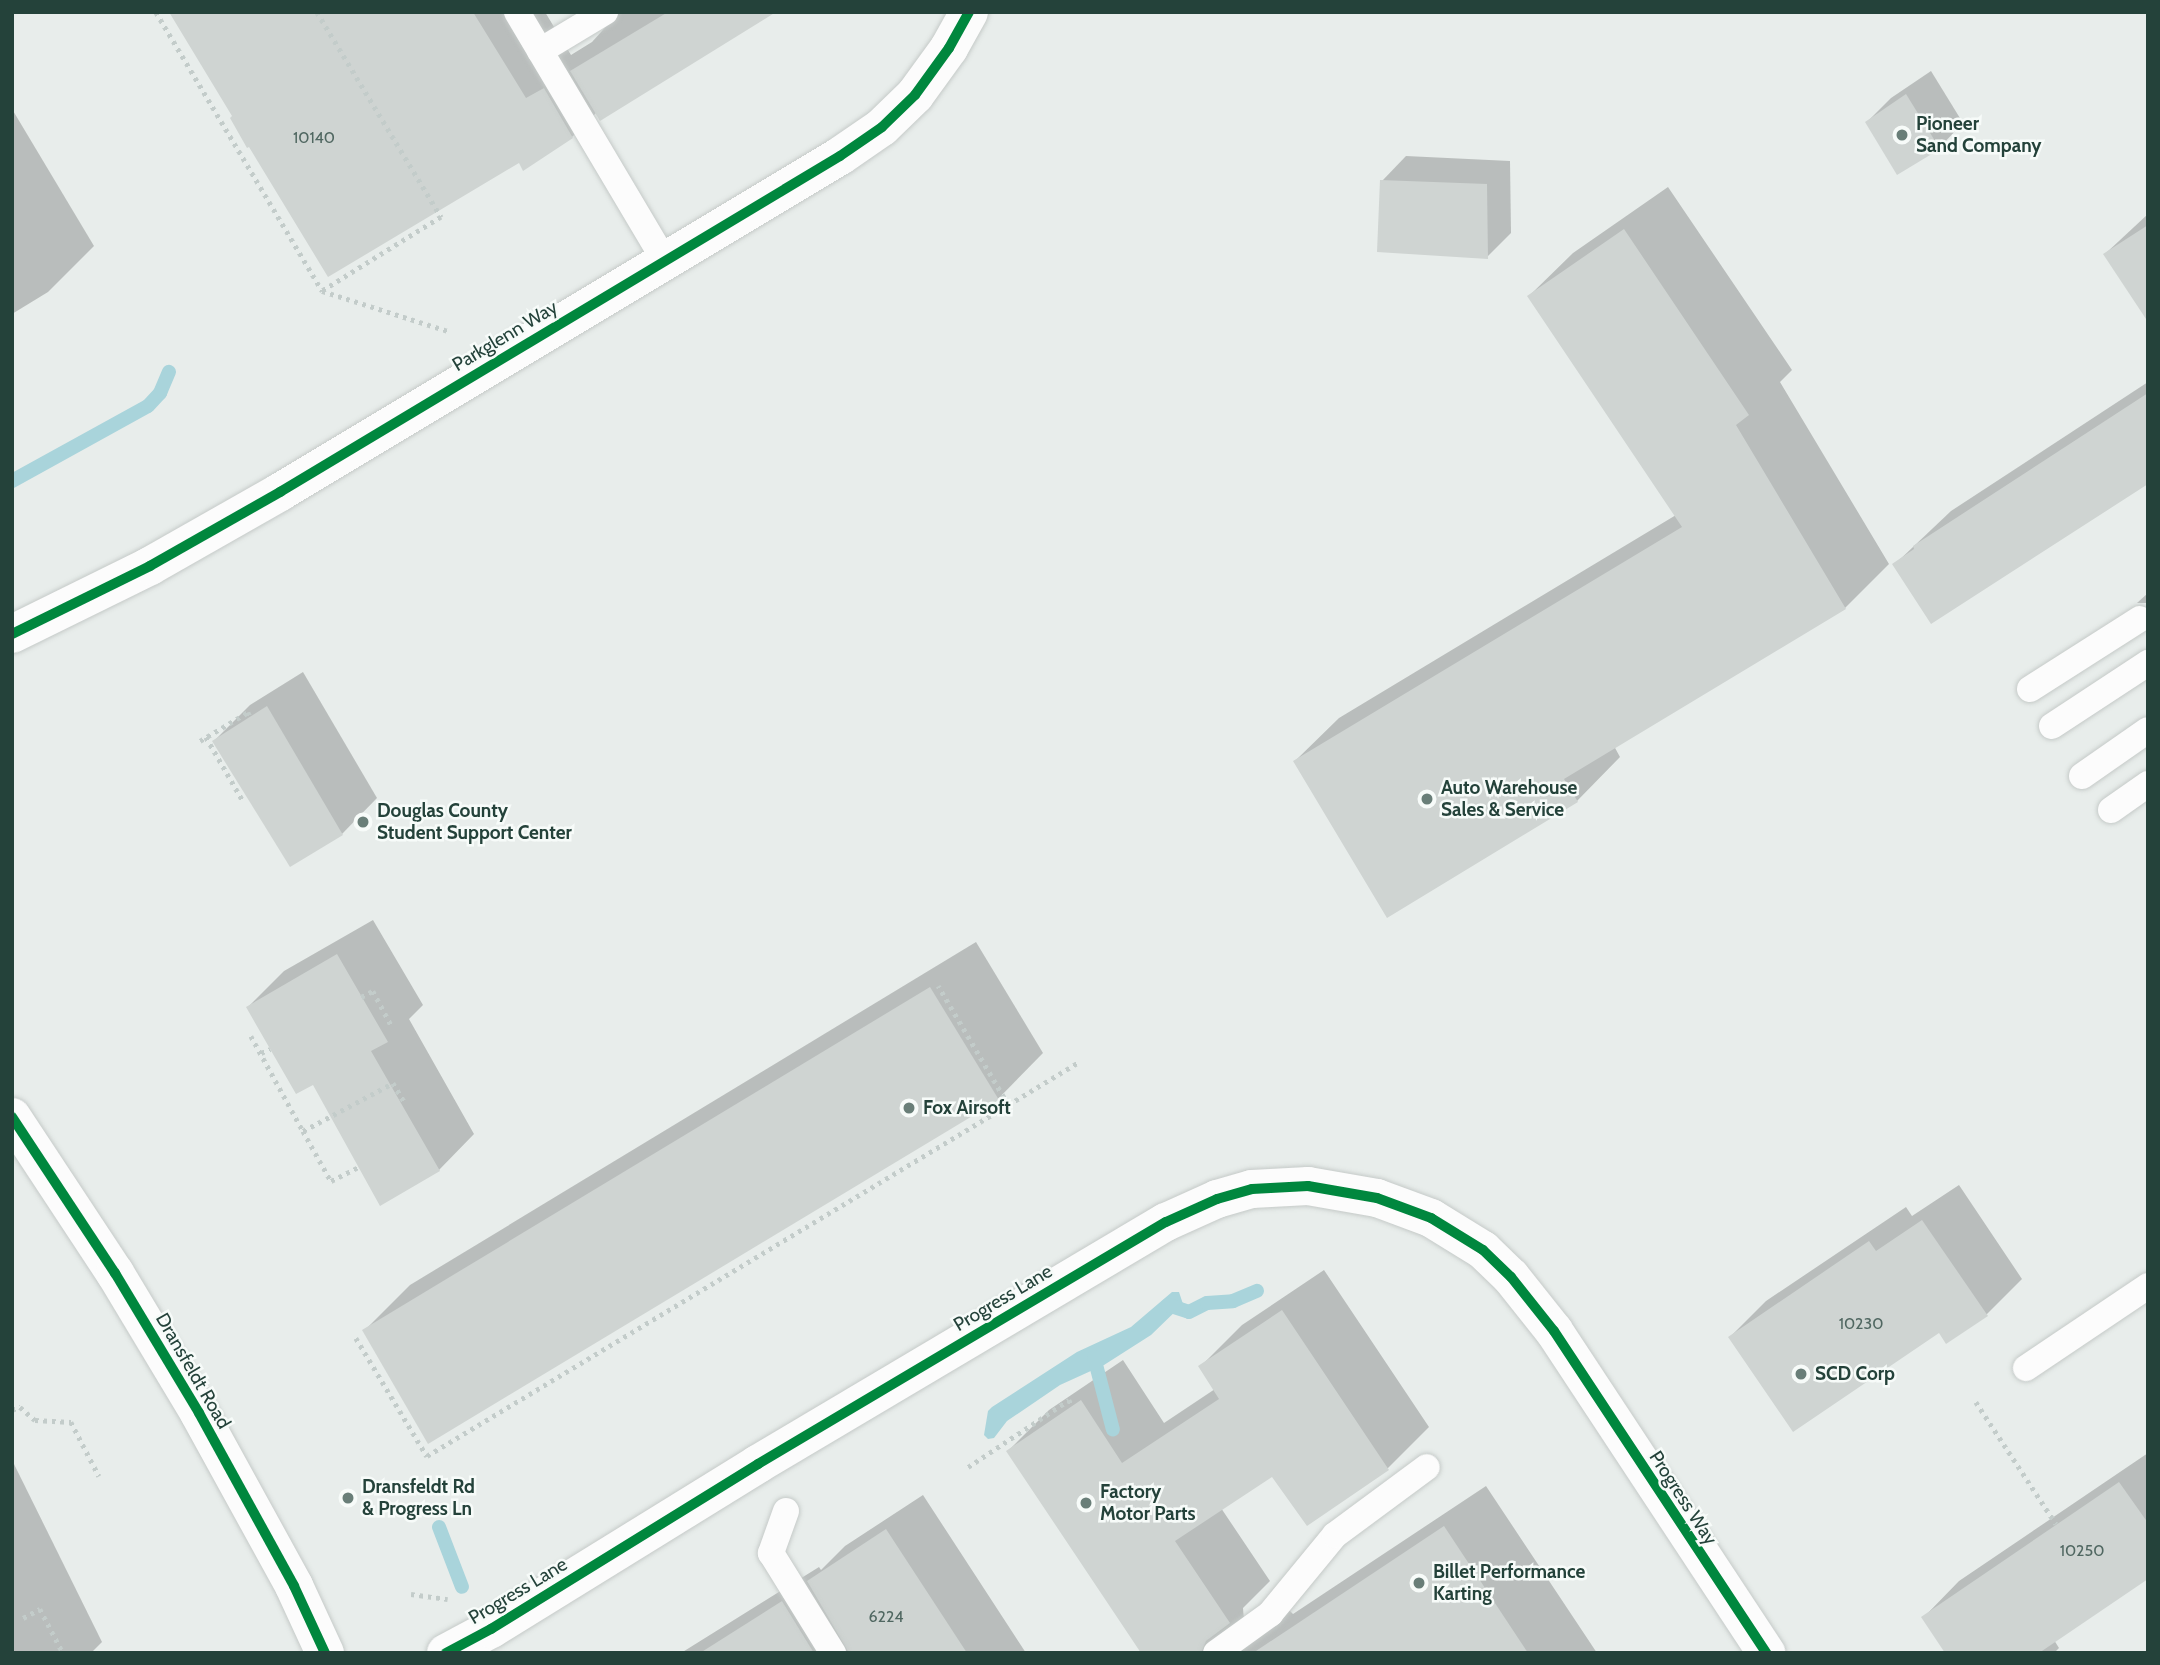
<!DOCTYPE html>
<style>
body{margin:0}
#map{position:relative;width:2160px;height:1665px;overflow:hidden;background:#e8edeb;font-family:Cabin,sans-serif}
div>[style]{position:absolute}
.water>*{inset:0;background:#a9d4db}
.shadow>*{inset:0;background:#0003}
.stream>*{height:14px;margin:-7px;padding:0 7px;transform-origin:7px;border-radius:7px;background:#a9d4db}
.building>*{inset:0;background:#cfd4d2}
.path>*{height:4.5px;margin-top:-2.25px;transform-origin:0;background:repeating-linear-gradient(90deg,#c3ccca 0 3.5px,transparent 0 8.5px)}
.roads{filter:drop-shadow(0 0 2px #c5cac8) drop-shadow(0 0 2px #c5cac8)}
.service>*{height:26px;margin:-13px;padding:0 13px;transform-origin:13px;border-radius:13px;background:#fcfcfc}
.minor>*{height:38px;margin:-19px;padding:0 19px;transform-origin:19px;border-radius:19px;background:#fcfcfc}
.tertiary>*{height:38px;margin:-19px;padding:0 19px;transform-origin:19px;border-radius:19px;background:#fcfcfc}
.cycleway>*{height:10px;margin:-5px;padding:0 5px;transform-origin:5px;border-radius:5px;background:#00873e}
.dots>*{width:19px;height:19px;translate:-50% -50%;box-sizing:border-box;border:4px solid #f7fbf9;border-radius:50%}
span{translate:-50% -50%;white-space:nowrap;text-align:center;line-height:1.15;-webkit-text-stroke:5px #f7fbf9;paint-order:stroke}
.number-label{font-size:16px;color:#506761}
.number-label span{-webkit-text-stroke-width:0}
.poi-label{font-size:19px;color:#24423a;font-weight:700}
.left{translate:0 -50%;text-align:left}
.street-label{font-size:19px;color:#24423a}
.frame{position:absolute;inset:0;border:14px solid #24423a;pointer-events:none}
</style>
<div id="map">
<div class="water">
<i style="clip-path:polygon(1172px 1292px,1179px 1292px,1183px 1304px,1151px 1335px,1104px 1365px,1060px 1385px,1007px 1421px,994px 1438px,988px 1439px,984px 1435px,988px 1411px,992px 1407px,1077px 1352px,1131px 1327px)"></i>
</div>
<div class="shadow">
<i style="clip-path:polygon(171px 12px,545px 12px,571px 55px,592px 42px,619px 12px,773px 12px,597px 112px,572px 137px,524px 169px,519px 161px,234px 116px)"></i>
<i style="clip-path:polygon(1931px 71px,1963px 123px,1939px 148px,1867px 122px,1891px 98px)"></i>
<i style="clip-path:polygon(12px 109px,94px 246px,48px 292px,12px 314px)"></i>
<i style="clip-path:polygon(1406px 156px,1510px 161px,1511px 233px,1487px 257px,1382px 181px)"></i>
<i style="clip-path:polygon(1668px 187px,1792px 370px,1780px 382px,1889px 564px,1845px 608px,1614px 746px,1620px 757px,1577px 801px,1295px 761px,1339px 718px,1676px 515px,1529px 296px,1573px 253px)"></i>
<i style="clip-path:polygon(2148px 214px,2148px 310px,2105px 254px)"></i>
<i style="clip-path:polygon(2148px 382px,2148px 481px,1894px 565px,1951px 511px)"></i>
<i style="clip-path:polygon(2148px 593px,2148px 603px,2137px 603px)"></i>
<i style="clip-path:polygon(303px 672px,377px 798px,342px 834px,214px 741px,250px 705px)"></i>
<i style="clip-path:polygon(373px 920px,423px 1005px,409px 1019px,474px 1134px,439px 1170px,313px 1082px,248px 1007px,284px 971px)"></i>
<i style="clip-path:polygon(976px 942px,1043px 1053px,998px 1099px,364px 1331px,410px 1285px)"></i>
<i style="clip-path:polygon(1959px 1185px,2022px 1279px,1987px 1314px,1940px 1331px,1730px 1337px,1766px 1301px,1906px 1207px,1912px 1216px)"></i>
<i style="clip-path:polygon(1324px 1270px,1429px 1427px,1388px 1468px,1272px 1474px,1221px 1508px,1270px 1581px,1243px 1608px,1244px 1620px,1289px 1610px,1293px 1614px,1486px 1486px,1597px 1653px,1143px 1653px,1008px 1451px,1049px 1410px,1123px 1360px,1164px 1423px,1215px 1389px,1201px 1366px,1242px 1325px)"></i>
<i style="clip-path:polygon(2148px 1453px,2148px 1577px,2054px 1640px,2059px 1648px,2054px 1653px,1947px 1653px,1924px 1617px,1959px 1581px)"></i>
<i style="clip-path:polygon(12px 1460px,102px 1642px,91px 1653px,12px 1653px)"></i>
<i style="clip-path:polygon(923px 1495px,1026px 1653px,681px 1653px,819px 1567px,821px 1570px,845px 1546px)"></i>
</div>
<div class="stream">
<i style="left:12px;top:481px;width:155px;rotate:-28.9deg"></i>
<i style="left:148px;top:406px;width:18px;rotate:-47deg"></i>
<i style="left:160px;top:393px;width:23px;rotate:-67deg"></i>
<i style="left:1168px;top:1305px;width:22px;rotate:18deg"></i>
<i style="left:1189px;top:1312px;width:20px;rotate:-27deg"></i>
<i style="left:1207px;top:1303px;width:26px;rotate:-4deg"></i>
<i style="left:1233px;top:1301px;width:26px;rotate:-23deg"></i>
<i style="left:1094px;top:1357px;width:75px;rotate:75.4deg"></i>
<i style="left:439px;top:1527px;width:64px;rotate:69deg"></i>
</div>
<div class="building">
<i style="clip-path:polygon(169px 12px,473px 12px,526px 98px,544px 88px,573px 138px,523px 171px,519px 163px,328px 277px,249px 147px,247px 148px,230px 118px,232px 116px)"></i>
<i style="clip-path:polygon(668px 12px,776px 12px,600px 121px,570px 71px)"></i>
<i style="clip-path:polygon(1906px 94px,1940px 149px,1897px 175px,1865px 122px)"></i>
<i style="clip-path:polygon(1380px 180px,1487px 184px,1488px 259px,1377px 252px)"></i>
<i style="clip-path:polygon(2148px 225px,2148px 322px,2103px 254px)"></i>
<i style="clip-path:polygon(1624px 229px,1749px 415px,1736px 425px,1846px 609px,1564px 779px,1578px 802px,1387px 918px,1293px 761px,1682px 527px,1527px 296px)"></i>
<i style="clip-path:polygon(2148px 393px,2148px 484px,1931px 624px,1892px 564px,1914px 549px,1913px 546px)"></i>
<i style="clip-path:polygon(267px 706px,343px 835px,290px 867px,212px 741px)"></i>
<i style="clip-path:polygon(337px 954px,388px 1042px,371px 1051px,440px 1171px,380px 1206px,313px 1085px,296px 1094px,246px 1007px)"></i>
<i style="clip-path:polygon(930px 987px,999px 1100px,428px 1444px,362px 1330px)"></i>
<i style="clip-path:polygon(1922px 1220px,1988px 1316px,1946px 1344px,1939px 1333px,1793px 1432px,1728px 1337px,1869px 1241px,1876px 1251px)"></i>
<i style="clip-path:polygon(1282px 1310px,1389px 1470px,1307px 1526px,1272px 1477px,1175px 1541px,1230px 1623px,1206px 1641px,1201px 1653px,1141px 1653px,1006px 1451px,1081px 1400px,1122px 1463px,1219px 1399px,1198px 1366px)"></i>
<i style="clip-path:polygon(2119px 1482px,2148px 1523px,2148px 1579px,2039px 1653px,1945px 1653px,1921px 1617px)"></i>
<i style="clip-path:polygon(1444px 1526px,1528px 1653px,1253px 1653px)"></i>
<i style="clip-path:polygon(886px 1529px,967px 1653px,849px 1653px,807px 1581px)"></i>
<i style="clip-path:polygon(782px 1601px,814px 1653px,700px 1653px)"></i>
</div>
<div class="path">
<i style="left:156px;top:12px;width:325px;rotate:59.2deg"></i>
<i style="left:322px;top:291px;width:135px;rotate:17.6deg"></i>
<i style="left:317px;top:12px;width:240px;rotate:58.8deg"></i>
<i style="left:441px;top:217px;width:140px;rotate:148.1deg"></i>
<i style="left:206px;top:737px;width:72px;rotate:59.9deg"></i>
<i style="left:200px;top:741px;width:56px;rotate:-31.1deg"></i>
<i style="left:248px;top:712px;width:5px;rotate:68deg"></i>
<i style="left:361px;top:997px;width:13px;rotate:-27deg"></i>
<i style="left:373px;top:991px;width:40px;rotate:62deg"></i>
<i style="left:251px;top:1036px;width:108px;rotate:61.3deg"></i>
<i style="left:303px;top:1131px;width:102px;rotate:-28.1deg"></i>
<i style="left:393px;top:1083px;width:23px;rotate:59deg"></i>
<i style="left:261px;top:1053px;width:10px;rotate:-24deg"></i>
<i style="left:1008px;top:1105px;width:83px;rotate:-31.2deg"></i>
<i style="left:303px;top:1131px;width:57px;rotate:60.8deg"></i>
<i style="left:331px;top:1181px;width:30px;rotate:-27deg"></i>
<i style="left:356px;top:1338px;width:138px;rotate:59deg"></i>
<i style="left:427px;top:1456px;width:679px;rotate:-31.14deg"></i>
<i style="left:1008px;top:1105px;width:138px;rotate:-120.5deg"></i>
<i style="left:1976px;top:1402px;width:146px;rotate:56.7deg"></i>
<i style="left:12px;top:1410px;width:9px;rotate:-21deg"></i>
<i style="left:20px;top:1407px;width:20px;rotate:41deg"></i>
<i style="left:35px;top:1420px;width:36px;rotate:3deg"></i>
<i style="left:71px;top:1422px;width:61px;rotate:62.6deg"></i>
<i style="left:968px;top:1467px;width:121px;rotate:-33.6deg"></i>
<i style="left:1069px;top:1400px;width:7px;rotate:63deg"></i>
<i style="left:411px;top:1594px;width:37px;rotate:8deg"></i>
<i style="left:23px;top:1618px;width:19px;rotate:-28deg"></i>
<i style="left:40px;top:1609px;width:50px;rotate:62.4deg"></i>
</div>
<div class="roads">
<div class="service">
<i style="left:517px;top:12px;width:288px;rotate:59.3deg"></i>
<i style="left:540px;top:51px;width:76px;rotate:-31deg"></i>
<i style="left:2030px;top:689px;width:130px;rotate:-32.5deg"></i>
<i style="left:2052px;top:726px;width:115px;rotate:-33.3deg"></i>
<i style="left:2082px;top:776px;width:80px;rotate:-34.9deg"></i>
<i style="left:2111px;top:810px;width:45px;rotate:-35.1deg"></i>
<i style="left:2026px;top:1368px;width:147px;rotate:-33.9deg"></i>
<i style="left:786px;top:1511px;width:45px;rotate:109.7deg"></i>
<i style="left:771px;top:1553px;width:118px;rotate:58.2deg"></i>
<i style="left:1216px;top:1653px;width:67px;rotate:-35.8deg"></i>
<i style="left:1270px;top:1614px;width:102px;rotate:-50.6deg"></i>
<i style="left:1335px;top:1535px;width:114px;rotate:-36.5deg"></i>
</div>
<div class="minor">
<i style="left:446px;top:1653px;width:51px;rotate:-28.1deg"></i>
<i style="left:491px;top:1629px;width:314px;rotate:-31.7deg"></i>
<i style="left:758px;top:1464px;width:474px;rotate:-30.7deg"></i>
<i style="left:1166px;top:1222px;width:56px;rotate:-24.3deg"></i>
<i style="left:1217px;top:1199px;width:36px;rotate:-16deg"></i>
<i style="left:1252px;top:1189px;width:56px;rotate:-3.1deg"></i>
<i style="left:1308px;top:1186px;width:70px;rotate:9.9deg"></i>
<i style="left:1377px;top:1198px;width:58px;rotate:20.3deg"></i>
<i style="left:1431px;top:1218px;width:61px;rotate:31.6deg"></i>
<i style="left:1483px;top:1250px;width:39px;rotate:44deg"></i>
<i style="left:1511px;top:1277px;width:69px;rotate:51.5deg"></i>
<i style="left:1554px;top:1331px;width:386px;rotate:56.6deg"></i>
</div>
<div class="tertiary">
<i style="left:12px;top:634px;width:154px;rotate:-26.2deg"></i>
<i style="left:150px;top:566px;width:150px;rotate:-29.6deg"></i>
<i style="left:280px;top:492px;width:653px;rotate:-30.96deg"></i>
<i style="left:840px;top:156px;width:51px;rotate:-34.6deg"></i>
<i style="left:882px;top:127px;width:46px;rotate:-44.1deg"></i>
<i style="left:915px;top:95px;width:58px;rotate:-54.1deg"></i>
<i style="left:949px;top:48px;width:41px;rotate:-60.9deg"></i>
<i style="left:12px;top:1117px;width:187px;rotate:56.6deg"></i>
<i style="left:115px;top:1273px;width:163px;rotate:59deg"></i>
<i style="left:199px;top:1413px;width:197px;rotate:61.2deg"></i>
<i style="left:294px;top:1586px;width:74px;rotate:65.2deg"></i>
</div>
</div>
<div class="cycleway">
<i style="left:12px;top:634px;width:154px;rotate:-26.2deg"></i>
<i style="left:150px;top:566px;width:150px;rotate:-29.6deg"></i>
<i style="left:280px;top:492px;width:653px;rotate:-30.96deg"></i>
<i style="left:840px;top:156px;width:51px;rotate:-34.6deg"></i>
<i style="left:882px;top:127px;width:46px;rotate:-44.1deg"></i>
<i style="left:915px;top:95px;width:58px;rotate:-54.1deg"></i>
<i style="left:949px;top:48px;width:41px;rotate:-60.9deg"></i>
<i style="left:12px;top:1117px;width:187px;rotate:56.6deg"></i>
<i style="left:115px;top:1273px;width:163px;rotate:59deg"></i>
<i style="left:199px;top:1413px;width:197px;rotate:61.2deg"></i>
<i style="left:294px;top:1586px;width:74px;rotate:65.2deg"></i>
<i style="left:446px;top:1653px;width:51px;rotate:-28.1deg"></i>
<i style="left:491px;top:1629px;width:314px;rotate:-31.7deg"></i>
<i style="left:758px;top:1464px;width:474px;rotate:-30.7deg"></i>
<i style="left:1166px;top:1222px;width:56px;rotate:-24.3deg"></i>
<i style="left:1217px;top:1199px;width:36px;rotate:-16deg"></i>
<i style="left:1252px;top:1189px;width:56px;rotate:-3.1deg"></i>
<i style="left:1308px;top:1186px;width:70px;rotate:9.9deg"></i>
<i style="left:1377px;top:1198px;width:58px;rotate:20.3deg"></i>
<i style="left:1431px;top:1218px;width:61px;rotate:31.6deg"></i>
<i style="left:1483px;top:1250px;width:39px;rotate:44deg"></i>
<i style="left:1511px;top:1277px;width:69px;rotate:51.5deg"></i>
<i style="left:1554px;top:1331px;width:386px;rotate:56.6deg"></i>
</div>
<div class="dots">
<i style="left:1902px;top:135px;background:#697e78"></i>
<i style="left:1427px;top:799px;background:#697e78"></i>
<i style="left:363px;top:822px;background:#697e78"></i>
<i style="left:909px;top:1108px;background:#697e78"></i>
<i style="left:1801px;top:1374px;background:#697e78"></i>
<i style="left:348px;top:1498px;background:#697e78"></i>
<i style="left:1086px;top:1503px;background:#697e78"></i>
<i style="left:1419px;top:1583px;background:#697e78"></i>
</div>
<div class="number-label">
<span style="left:314px;top:138px">10140</span>
<span style="left:1861px;top:1324px">10230</span>
<span style="left:2082px;top:1551px">10250</span>
<span style="left:886px;top:1617px">6224</span>
</div>
<div class="poi-label">
<span class="left" style="left:1916px;top:135px">Pioneer<br>Sand Company</span>
<span class="left" style="left:1441px;top:799px">Auto Warehouse<br>Sales &amp; Service</span>
<span class="left" style="left:377px;top:822px">Douglas County<br>Student Support Center</span>
<span class="left" style="left:923px;top:1108px">Fox Airsoft</span>
<span class="left" style="left:1815px;top:1374px">SCD Corp</span>
<span class="left" style="left:362px;top:1498px">Dransfeldt Rd<br>&amp; Progress Ln</span>
<span class="left" style="left:1100px;top:1503px">Factory<br>Motor Parts</span>
<span class="left" style="left:1433px;top:1583px">Billet Performance<br>Karting</span>
</div>
<div class="street-label">
<span style="left:505px;top:336px;rotate:-31deg">Parkglenn Way</span>
<span style="left:1003px;top:1298px;rotate:-31deg">Progress Lane</span>
<span style="left:193px;top:1371px;rotate:60deg">Dransfeldt Road</span>
<span style="left:1683px;top:1498px;rotate:57deg">Progress Way</span>
<span style="left:518px;top:1591px;rotate:-31deg">Progress Lane</span>
</div>
<div class="frame"></div>
</div>
